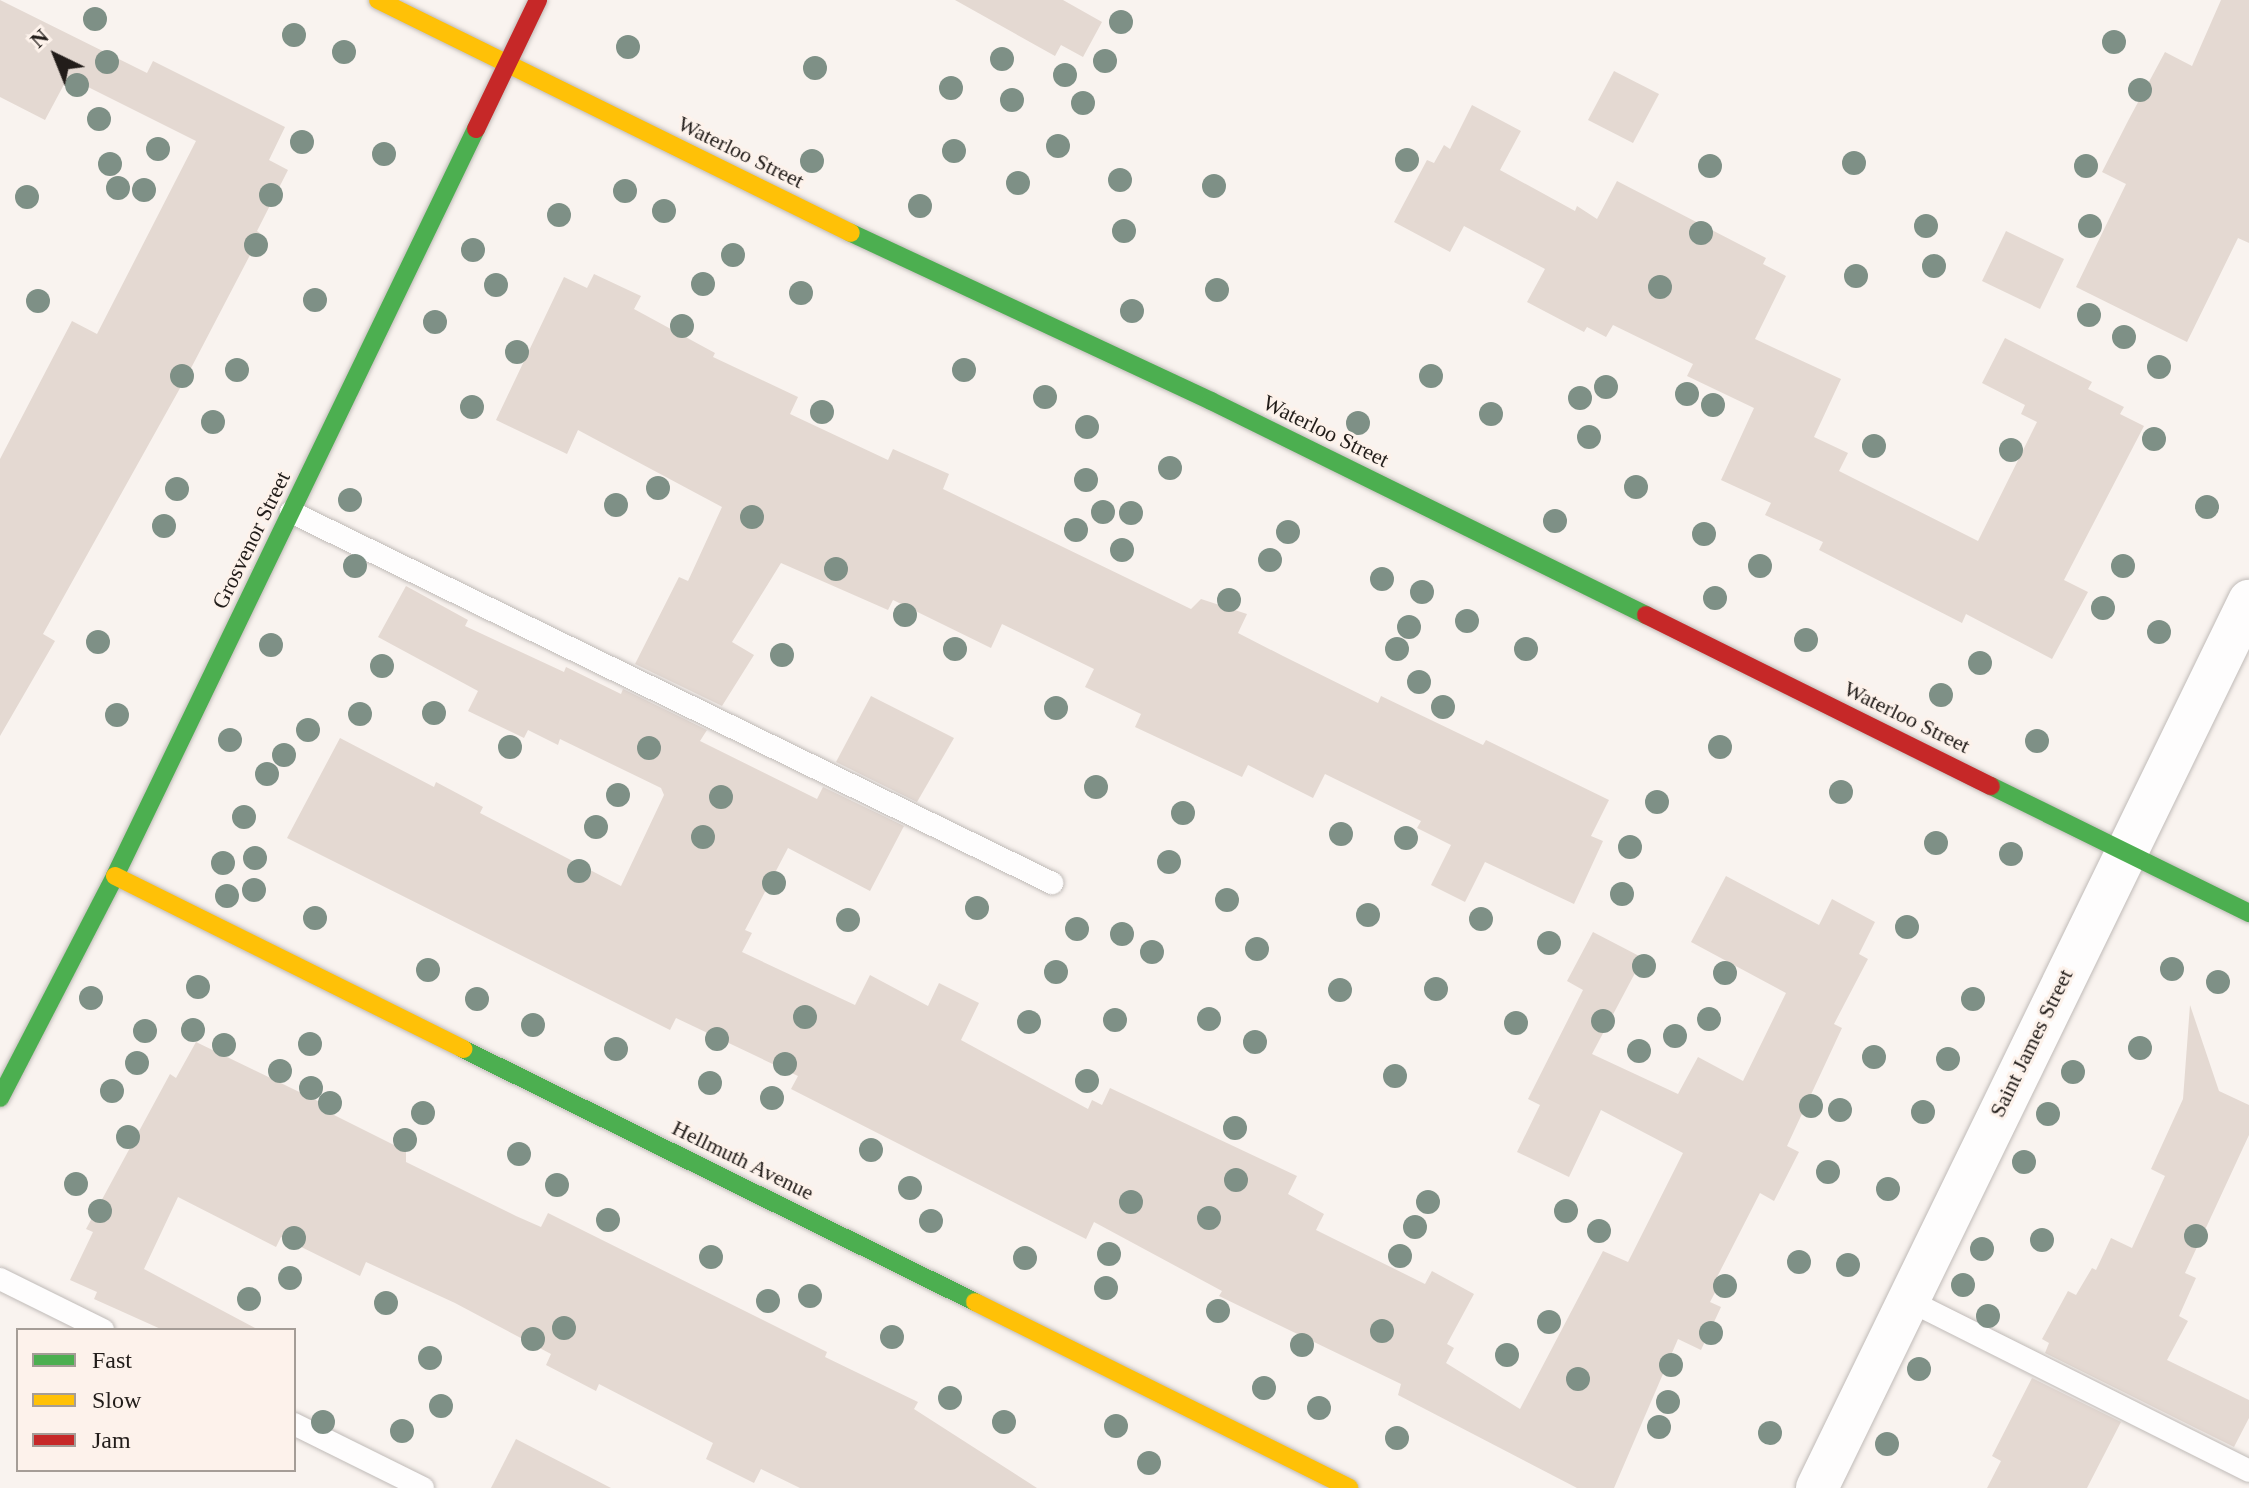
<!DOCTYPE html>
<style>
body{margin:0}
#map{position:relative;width:2249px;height:1488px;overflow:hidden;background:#f9f3ef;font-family:"Times New Roman",serif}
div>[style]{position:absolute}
.building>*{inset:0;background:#e4d9d2}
.roads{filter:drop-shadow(0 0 2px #c0bbb8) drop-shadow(0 0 2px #c0bbb8)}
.lane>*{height:22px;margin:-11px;padding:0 11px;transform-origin:11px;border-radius:11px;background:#fefdfd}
.street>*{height:42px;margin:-21px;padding:0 21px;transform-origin:21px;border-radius:21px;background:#fefdfd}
.fast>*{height:18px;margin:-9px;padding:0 9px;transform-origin:9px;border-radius:9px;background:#4caf50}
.slow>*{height:18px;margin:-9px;padding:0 9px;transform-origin:9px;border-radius:9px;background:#ffc107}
.jam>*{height:18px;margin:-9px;padding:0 9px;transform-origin:9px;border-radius:9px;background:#c62828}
.trees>*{width:24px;height:24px;margin:-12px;border-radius:50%;background:#7e9086}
span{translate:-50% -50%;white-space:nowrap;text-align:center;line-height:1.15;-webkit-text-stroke:6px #fdf2eb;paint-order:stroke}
.street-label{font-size:22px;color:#221d1a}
.legend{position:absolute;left:16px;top:1328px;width:280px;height:144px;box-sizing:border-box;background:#fdf2eb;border:2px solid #a59d97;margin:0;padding:10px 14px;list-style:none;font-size:24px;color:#221d1a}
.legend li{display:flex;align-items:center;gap:16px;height:40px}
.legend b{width:40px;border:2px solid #a59d97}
.north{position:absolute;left:16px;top:16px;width:80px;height:80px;-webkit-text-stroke:6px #fdf2eb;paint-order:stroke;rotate:317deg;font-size:22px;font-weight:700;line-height:32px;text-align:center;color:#221d1a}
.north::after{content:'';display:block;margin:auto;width:28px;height:36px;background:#221d1a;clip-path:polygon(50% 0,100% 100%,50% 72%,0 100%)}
</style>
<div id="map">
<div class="building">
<i style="clip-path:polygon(0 0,147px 73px,153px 61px,285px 127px,269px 160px,288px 170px,257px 231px,261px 234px,189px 372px,43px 634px,55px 641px,0 736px,0 459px,72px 321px,97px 334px,196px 141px,68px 77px,45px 120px,0 97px)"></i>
<i style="clip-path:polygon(955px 0,1063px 0,1102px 22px,1083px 57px,1061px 45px,1055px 56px)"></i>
<i style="clip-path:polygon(2221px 0,2249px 0,2249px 243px,2238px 238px,2187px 342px,2076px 287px,2126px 184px,2102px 172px,2129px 119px,2165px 52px,2192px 66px)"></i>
<i style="clip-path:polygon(1614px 71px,1659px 94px,1633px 143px,1588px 120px)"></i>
<i style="clip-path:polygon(1472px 105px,1521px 131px,1500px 170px,1575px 211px,1577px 206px,1597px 219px,1617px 181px,1766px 258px,1763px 264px,1786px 276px,1755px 339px,1841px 379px,1814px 437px,1848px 453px,1839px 471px,1978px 541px,2037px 422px,2021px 414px,2025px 405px,1982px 383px,2005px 338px,2092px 382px,2088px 389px,2124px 407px,2120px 414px,2144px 426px,2064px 580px,2088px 592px,2052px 659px,1966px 614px,1962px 623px,1819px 550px,1823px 542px,1765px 515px,1771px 503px,1721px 480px,1754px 408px,1687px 376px,1693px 364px,1613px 325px,1606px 337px,1587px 327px,1584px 332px,1527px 302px,1545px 269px,1464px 226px,1450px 252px,1394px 222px,1427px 160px,1434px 163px,1444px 145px,1450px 149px)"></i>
<i style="clip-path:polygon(2006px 231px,2064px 259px,2040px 309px,1982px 281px)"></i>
<i style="clip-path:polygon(594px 274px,641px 296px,634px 309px,715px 353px,713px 357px,798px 397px,790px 414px,888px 460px,893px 449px,949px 474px,943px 489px,1191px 609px,1201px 599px,1247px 614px,1238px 633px,1283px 656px,1378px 703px,1381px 696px,1483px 745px,1486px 740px,1609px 800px,1591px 836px,1603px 841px,1574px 904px,1485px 862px,1465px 902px,1431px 885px,1451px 845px,1417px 828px,1421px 821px,1325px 774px,1313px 798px,1248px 765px,1242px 777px,1135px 727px,1141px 714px,1085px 687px,1094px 669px,1002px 624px,991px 648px,893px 600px,888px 610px,781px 563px,732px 642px,754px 655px,722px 706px,635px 664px,679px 577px,688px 581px,722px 507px,578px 430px,567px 454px,496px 420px,564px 277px,587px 288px)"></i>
<i style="clip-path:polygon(406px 586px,468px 620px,465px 626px,564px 672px,566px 667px,621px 694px,623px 689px,707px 730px,700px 741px,817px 799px,823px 787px,904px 826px,870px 891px,788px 848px,745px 930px,752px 933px,742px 952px,855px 1005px,870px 975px,928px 1006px,939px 983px,979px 1003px,961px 1040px,1088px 1109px,1092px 1100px,1102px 1105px,1110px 1088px,1297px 1176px,1288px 1194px,1324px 1214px,1316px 1230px,1425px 1284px,1432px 1271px,1474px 1294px,1447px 1344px,1454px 1348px,1446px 1363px,1520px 1409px,1603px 1251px,1628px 1262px,1683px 1153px,1601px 1110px,1569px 1177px,1517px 1152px,1540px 1105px,1528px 1099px,1583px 990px,1567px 981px,1593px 932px,1643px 958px,1592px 1054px,1678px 1094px,1698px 1057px,1743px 1081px,1786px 993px,1691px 942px,1726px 876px,1819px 925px,1832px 899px,1875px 922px,1859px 954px,1868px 959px,1834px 1024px,1842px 1028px,1787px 1146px,1799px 1152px,1774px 1201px,1760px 1193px,1715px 1281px,1720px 1283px,1710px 1302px,1721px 1307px,1701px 1350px,1678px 1339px,1614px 1488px,1577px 1488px,1398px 1395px,1401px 1384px,1219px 1296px,1222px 1291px,1094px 1222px,1086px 1239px,791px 1089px,798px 1076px,676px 1018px,670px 1030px,287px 838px,340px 738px,434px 787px,436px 782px,483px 807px,480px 813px,621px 886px,664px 795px,661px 788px,560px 739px,558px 745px,528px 730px,524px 738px,468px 711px,478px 691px,378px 637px)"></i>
<i style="clip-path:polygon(871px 696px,954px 738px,917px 802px,836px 762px)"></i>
<i style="clip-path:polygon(2190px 1005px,2219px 1091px,2249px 1105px,2249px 1135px,2185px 1273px,2196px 1278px,2179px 1316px,2188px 1321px,2167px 1360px,2249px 1400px,2249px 1418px,2234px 1447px,2045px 1353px,2049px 1343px,2042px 1339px,2068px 1291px,2076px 1295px,2092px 1268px,2096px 1270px,2111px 1238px,2132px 1248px,2165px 1176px,2151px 1169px,2183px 1099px)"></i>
<i style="clip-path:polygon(196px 1042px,324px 1104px,322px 1109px,406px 1151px,406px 1162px,516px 1216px,541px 1227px,548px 1213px,827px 1352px,825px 1357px,918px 1402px,914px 1409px,1037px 1488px,800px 1488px,761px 1469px,754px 1483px,706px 1459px,713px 1443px,599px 1384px,596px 1391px,546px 1365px,551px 1354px,455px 1303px,366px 1262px,360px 1276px,281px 1237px,276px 1247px,178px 1197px,144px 1269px,259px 1330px,163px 1330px,94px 1299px,97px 1292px,70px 1280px,93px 1232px,86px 1229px,170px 1074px,176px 1078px)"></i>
<i style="clip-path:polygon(2032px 1378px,2121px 1422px,2087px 1488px,1987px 1488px,2001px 1461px,1992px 1456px)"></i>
<i style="clip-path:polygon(516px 1439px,611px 1488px,491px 1488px)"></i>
</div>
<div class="roads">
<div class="lane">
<i style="left:291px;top:512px;width:847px;rotate:25.99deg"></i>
<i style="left:0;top:1279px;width:115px;rotate:26.3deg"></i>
<i style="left:1908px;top:1300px;width:381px;rotate:26.6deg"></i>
<i style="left:294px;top:1424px;width:144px;rotate:26.4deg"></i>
</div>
<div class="street">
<i style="left:1817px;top:1488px;width:987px;rotate:-64.03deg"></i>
</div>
<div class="fast">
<i style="left:851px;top:233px;width:397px;rotate:25deg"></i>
<i style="left:1211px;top:401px;width:485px;rotate:26.2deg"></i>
<i style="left:1991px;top:786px;width:288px;rotate:26.2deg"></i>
<i style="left:463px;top:1049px;width:571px;rotate:26.3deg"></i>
<i style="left:0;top:1098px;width:250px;rotate:-62.6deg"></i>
<i style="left:115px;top:876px;width:830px;rotate:-64.21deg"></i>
</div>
<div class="slow">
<i style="left:378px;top:0;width:527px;rotate:26.22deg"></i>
<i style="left:115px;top:876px;width:389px;rotate:26.4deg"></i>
<i style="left:975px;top:1302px;width:418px;rotate:26.4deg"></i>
</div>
<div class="jam">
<i style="left:476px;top:129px;width:143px;rotate:-64.3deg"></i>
<i style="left:1646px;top:615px;width:385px;rotate:26.4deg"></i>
</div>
</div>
<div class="trees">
<i style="left:95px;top:19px"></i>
<i style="left:1121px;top:22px"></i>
<i style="left:294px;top:35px"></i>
<i style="left:2114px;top:42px"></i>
<i style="left:628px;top:47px"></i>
<i style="left:344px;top:52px"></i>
<i style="left:1002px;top:59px"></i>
<i style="left:1105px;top:61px"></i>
<i style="left:107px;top:62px"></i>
<i style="left:815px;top:68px"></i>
<i style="left:1065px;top:75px"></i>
<i style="left:77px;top:85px"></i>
<i style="left:951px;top:88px"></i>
<i style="left:2140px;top:90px"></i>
<i style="left:1012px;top:100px"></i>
<i style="left:1083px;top:103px"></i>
<i style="left:99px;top:119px"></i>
<i style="left:302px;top:142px"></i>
<i style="left:1058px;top:146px"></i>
<i style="left:158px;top:149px"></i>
<i style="left:954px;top:151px"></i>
<i style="left:384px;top:154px"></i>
<i style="left:1407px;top:160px"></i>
<i style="left:812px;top:161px"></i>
<i style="left:1854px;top:163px"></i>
<i style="left:110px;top:164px"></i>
<i style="left:1710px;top:166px"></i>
<i style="left:2086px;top:166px"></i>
<i style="left:1120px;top:180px"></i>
<i style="left:1018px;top:183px"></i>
<i style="left:1214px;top:186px"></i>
<i style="left:118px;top:188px"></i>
<i style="left:144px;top:190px"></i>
<i style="left:625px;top:191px"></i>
<i style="left:271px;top:195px"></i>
<i style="left:27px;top:197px"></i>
<i style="left:920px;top:206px"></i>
<i style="left:664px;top:211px"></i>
<i style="left:559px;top:215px"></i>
<i style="left:1926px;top:226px"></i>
<i style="left:2090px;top:226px"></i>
<i style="left:1124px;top:231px"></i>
<i style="left:1701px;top:233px"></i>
<i style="left:256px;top:245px"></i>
<i style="left:473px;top:250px"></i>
<i style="left:733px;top:255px"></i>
<i style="left:1934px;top:266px"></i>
<i style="left:1856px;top:276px"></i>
<i style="left:703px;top:284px"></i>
<i style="left:496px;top:285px"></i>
<i style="left:1660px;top:287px"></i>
<i style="left:1217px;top:290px"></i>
<i style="left:801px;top:293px"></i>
<i style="left:315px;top:300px"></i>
<i style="left:38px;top:301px"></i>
<i style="left:1132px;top:311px"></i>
<i style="left:2089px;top:315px"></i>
<i style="left:435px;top:322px"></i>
<i style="left:682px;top:326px"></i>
<i style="left:2124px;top:337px"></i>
<i style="left:517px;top:352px"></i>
<i style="left:2159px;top:367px"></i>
<i style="left:237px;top:370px"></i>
<i style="left:964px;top:370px"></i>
<i style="left:182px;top:376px"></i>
<i style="left:1431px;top:376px"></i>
<i style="left:1606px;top:387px"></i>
<i style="left:1687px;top:394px"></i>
<i style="left:1045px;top:397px"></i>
<i style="left:1580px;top:398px"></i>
<i style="left:1713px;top:405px"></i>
<i style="left:472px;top:407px"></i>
<i style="left:822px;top:412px"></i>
<i style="left:1491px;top:414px"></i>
<i style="left:213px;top:422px"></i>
<i style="left:1358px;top:423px"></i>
<i style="left:1087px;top:427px"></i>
<i style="left:1589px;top:437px"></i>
<i style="left:2154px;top:439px"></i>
<i style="left:1874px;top:446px"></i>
<i style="left:2011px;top:450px"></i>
<i style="left:1170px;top:468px"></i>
<i style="left:1086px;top:480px"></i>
<i style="left:1636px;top:487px"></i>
<i style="left:658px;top:488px"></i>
<i style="left:177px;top:489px"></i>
<i style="left:350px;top:500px"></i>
<i style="left:616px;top:505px"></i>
<i style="left:2207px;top:507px"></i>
<i style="left:1103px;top:512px"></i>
<i style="left:1131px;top:513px"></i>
<i style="left:752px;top:517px"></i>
<i style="left:1555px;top:521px"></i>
<i style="left:164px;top:526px"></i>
<i style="left:1076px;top:530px"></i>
<i style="left:1288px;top:532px"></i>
<i style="left:1704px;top:534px"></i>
<i style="left:1122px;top:550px"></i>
<i style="left:1270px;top:560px"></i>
<i style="left:355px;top:566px"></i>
<i style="left:1760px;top:566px"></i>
<i style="left:2123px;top:566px"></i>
<i style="left:836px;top:569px"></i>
<i style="left:1382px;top:579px"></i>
<i style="left:1422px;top:592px"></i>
<i style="left:1715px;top:598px"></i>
<i style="left:1229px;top:600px"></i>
<i style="left:2103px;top:608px"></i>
<i style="left:905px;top:615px"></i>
<i style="left:1467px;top:621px"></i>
<i style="left:1409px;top:627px"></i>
<i style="left:2159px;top:632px"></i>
<i style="left:1806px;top:640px"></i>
<i style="left:98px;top:642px"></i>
<i style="left:271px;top:645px"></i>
<i style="left:955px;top:649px"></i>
<i style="left:1397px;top:649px"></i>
<i style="left:1526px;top:649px"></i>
<i style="left:782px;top:655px"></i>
<i style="left:1980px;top:663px"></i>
<i style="left:382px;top:666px"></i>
<i style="left:1419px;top:682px"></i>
<i style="left:1941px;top:695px"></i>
<i style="left:1443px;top:707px"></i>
<i style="left:1056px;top:708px"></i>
<i style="left:434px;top:713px"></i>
<i style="left:360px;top:714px"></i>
<i style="left:117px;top:715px"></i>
<i style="left:308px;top:730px"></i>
<i style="left:230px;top:740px"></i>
<i style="left:2037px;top:741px"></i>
<i style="left:510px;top:747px"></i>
<i style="left:1720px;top:747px"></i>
<i style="left:649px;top:748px"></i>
<i style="left:284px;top:755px"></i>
<i style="left:267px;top:774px"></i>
<i style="left:1096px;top:787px"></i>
<i style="left:1841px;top:792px"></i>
<i style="left:618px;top:795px"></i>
<i style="left:721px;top:797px"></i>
<i style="left:1657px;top:802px"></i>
<i style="left:1183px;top:813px"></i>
<i style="left:244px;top:817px"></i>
<i style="left:596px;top:827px"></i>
<i style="left:1341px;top:834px"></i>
<i style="left:703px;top:837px"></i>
<i style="left:1406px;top:838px"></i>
<i style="left:1936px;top:843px"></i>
<i style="left:1630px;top:847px"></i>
<i style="left:2011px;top:854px"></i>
<i style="left:255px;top:858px"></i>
<i style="left:1169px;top:862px"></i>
<i style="left:223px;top:863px"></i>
<i style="left:579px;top:871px"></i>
<i style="left:774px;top:883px"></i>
<i style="left:254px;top:890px"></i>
<i style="left:1622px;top:894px"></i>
<i style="left:227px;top:896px"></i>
<i style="left:1227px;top:900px"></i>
<i style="left:977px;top:908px"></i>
<i style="left:1368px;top:915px"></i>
<i style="left:315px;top:918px"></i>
<i style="left:1481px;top:919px"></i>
<i style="left:848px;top:920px"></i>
<i style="left:1907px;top:927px"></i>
<i style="left:1077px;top:929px"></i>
<i style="left:1122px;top:934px"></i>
<i style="left:1549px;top:943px"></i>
<i style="left:1257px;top:949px"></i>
<i style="left:1152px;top:952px"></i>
<i style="left:1644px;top:966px"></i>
<i style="left:2172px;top:969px"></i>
<i style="left:428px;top:970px"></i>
<i style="left:1056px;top:972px"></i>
<i style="left:1725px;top:973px"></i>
<i style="left:2218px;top:982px"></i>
<i style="left:198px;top:987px"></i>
<i style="left:1436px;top:989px"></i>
<i style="left:1340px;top:990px"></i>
<i style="left:91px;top:998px"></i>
<i style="left:477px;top:999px"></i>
<i style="left:1973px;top:999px"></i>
<i style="left:805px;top:1017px"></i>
<i style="left:1209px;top:1019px"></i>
<i style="left:1709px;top:1019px"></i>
<i style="left:1115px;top:1020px"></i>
<i style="left:1603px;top:1021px"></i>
<i style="left:1029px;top:1022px"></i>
<i style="left:1516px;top:1023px"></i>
<i style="left:533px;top:1025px"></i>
<i style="left:193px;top:1030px"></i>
<i style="left:145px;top:1031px"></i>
<i style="left:1675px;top:1036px"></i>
<i style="left:717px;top:1039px"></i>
<i style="left:1255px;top:1042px"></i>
<i style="left:310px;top:1044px"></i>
<i style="left:224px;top:1045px"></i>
<i style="left:2140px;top:1048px"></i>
<i style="left:616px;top:1049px"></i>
<i style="left:1639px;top:1051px"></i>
<i style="left:1874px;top:1057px"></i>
<i style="left:1948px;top:1059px"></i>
<i style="left:137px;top:1063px"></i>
<i style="left:785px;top:1064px"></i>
<i style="left:280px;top:1071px"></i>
<i style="left:2073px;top:1072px"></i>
<i style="left:1395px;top:1076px"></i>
<i style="left:1087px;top:1081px"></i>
<i style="left:710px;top:1083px"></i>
<i style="left:311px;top:1088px"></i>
<i style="left:112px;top:1091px"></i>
<i style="left:772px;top:1098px"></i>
<i style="left:330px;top:1103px"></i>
<i style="left:1811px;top:1106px"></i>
<i style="left:1840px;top:1110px"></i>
<i style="left:1923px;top:1112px"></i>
<i style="left:423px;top:1113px"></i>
<i style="left:2048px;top:1114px"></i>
<i style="left:1235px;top:1128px"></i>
<i style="left:128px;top:1137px"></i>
<i style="left:405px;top:1140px"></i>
<i style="left:871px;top:1150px"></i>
<i style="left:519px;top:1154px"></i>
<i style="left:2024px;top:1162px"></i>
<i style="left:1828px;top:1172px"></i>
<i style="left:1236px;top:1180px"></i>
<i style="left:76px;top:1184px"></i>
<i style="left:557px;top:1185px"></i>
<i style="left:910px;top:1188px"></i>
<i style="left:1888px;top:1189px"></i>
<i style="left:1131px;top:1202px"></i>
<i style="left:1428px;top:1202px"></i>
<i style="left:100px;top:1211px"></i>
<i style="left:1566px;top:1211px"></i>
<i style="left:1209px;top:1218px"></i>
<i style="left:608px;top:1220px"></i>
<i style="left:931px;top:1221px"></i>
<i style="left:1415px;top:1227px"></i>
<i style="left:1599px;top:1231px"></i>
<i style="left:2196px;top:1236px"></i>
<i style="left:294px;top:1238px"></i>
<i style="left:2042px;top:1240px"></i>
<i style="left:1982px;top:1249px"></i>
<i style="left:1109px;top:1254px"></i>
<i style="left:1400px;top:1256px"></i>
<i style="left:711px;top:1257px"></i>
<i style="left:1025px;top:1258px"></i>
<i style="left:1799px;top:1262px"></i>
<i style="left:1848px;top:1265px"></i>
<i style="left:290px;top:1278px"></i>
<i style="left:1963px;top:1285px"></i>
<i style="left:1725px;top:1286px"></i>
<i style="left:1106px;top:1288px"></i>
<i style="left:810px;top:1296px"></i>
<i style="left:249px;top:1299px"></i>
<i style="left:768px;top:1301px"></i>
<i style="left:386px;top:1303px"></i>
<i style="left:1218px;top:1311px"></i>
<i style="left:1988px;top:1316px"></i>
<i style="left:1549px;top:1322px"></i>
<i style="left:564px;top:1328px"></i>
<i style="left:1382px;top:1331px"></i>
<i style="left:1711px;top:1333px"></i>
<i style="left:892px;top:1337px"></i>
<i style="left:533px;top:1339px"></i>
<i style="left:1302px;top:1345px"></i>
<i style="left:1507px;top:1355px"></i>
<i style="left:430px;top:1358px"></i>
<i style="left:1671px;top:1365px"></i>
<i style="left:1919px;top:1369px"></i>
<i style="left:1578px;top:1379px"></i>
<i style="left:1264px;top:1388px"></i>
<i style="left:950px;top:1398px"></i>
<i style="left:1668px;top:1402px"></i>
<i style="left:441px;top:1406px"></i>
<i style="left:1319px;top:1408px"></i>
<i style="left:323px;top:1422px"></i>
<i style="left:1004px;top:1422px"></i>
<i style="left:1116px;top:1426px"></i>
<i style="left:1659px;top:1427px"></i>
<i style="left:402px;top:1431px"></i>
<i style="left:1770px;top:1433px"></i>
<i style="left:1397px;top:1438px"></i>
<i style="left:1887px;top:1444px"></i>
<i style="left:1149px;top:1463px"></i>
</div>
<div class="street-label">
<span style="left:741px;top:152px;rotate:26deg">Waterloo Street</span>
<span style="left:1326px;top:431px;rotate:26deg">Waterloo Street</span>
<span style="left:251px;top:540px;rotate:-64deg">Grosvenor Street</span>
<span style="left:1907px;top:717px;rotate:26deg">Waterloo Street</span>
<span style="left:2031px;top:1043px;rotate:-64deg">Saint James Street</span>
<span style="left:743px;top:1160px;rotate:26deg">Hellmuth Avenue</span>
</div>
<ul class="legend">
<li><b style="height:10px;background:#4caf50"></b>Fast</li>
<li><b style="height:10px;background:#ffc107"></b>Slow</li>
<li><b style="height:10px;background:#c62828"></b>Jam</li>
</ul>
<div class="north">N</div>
</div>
